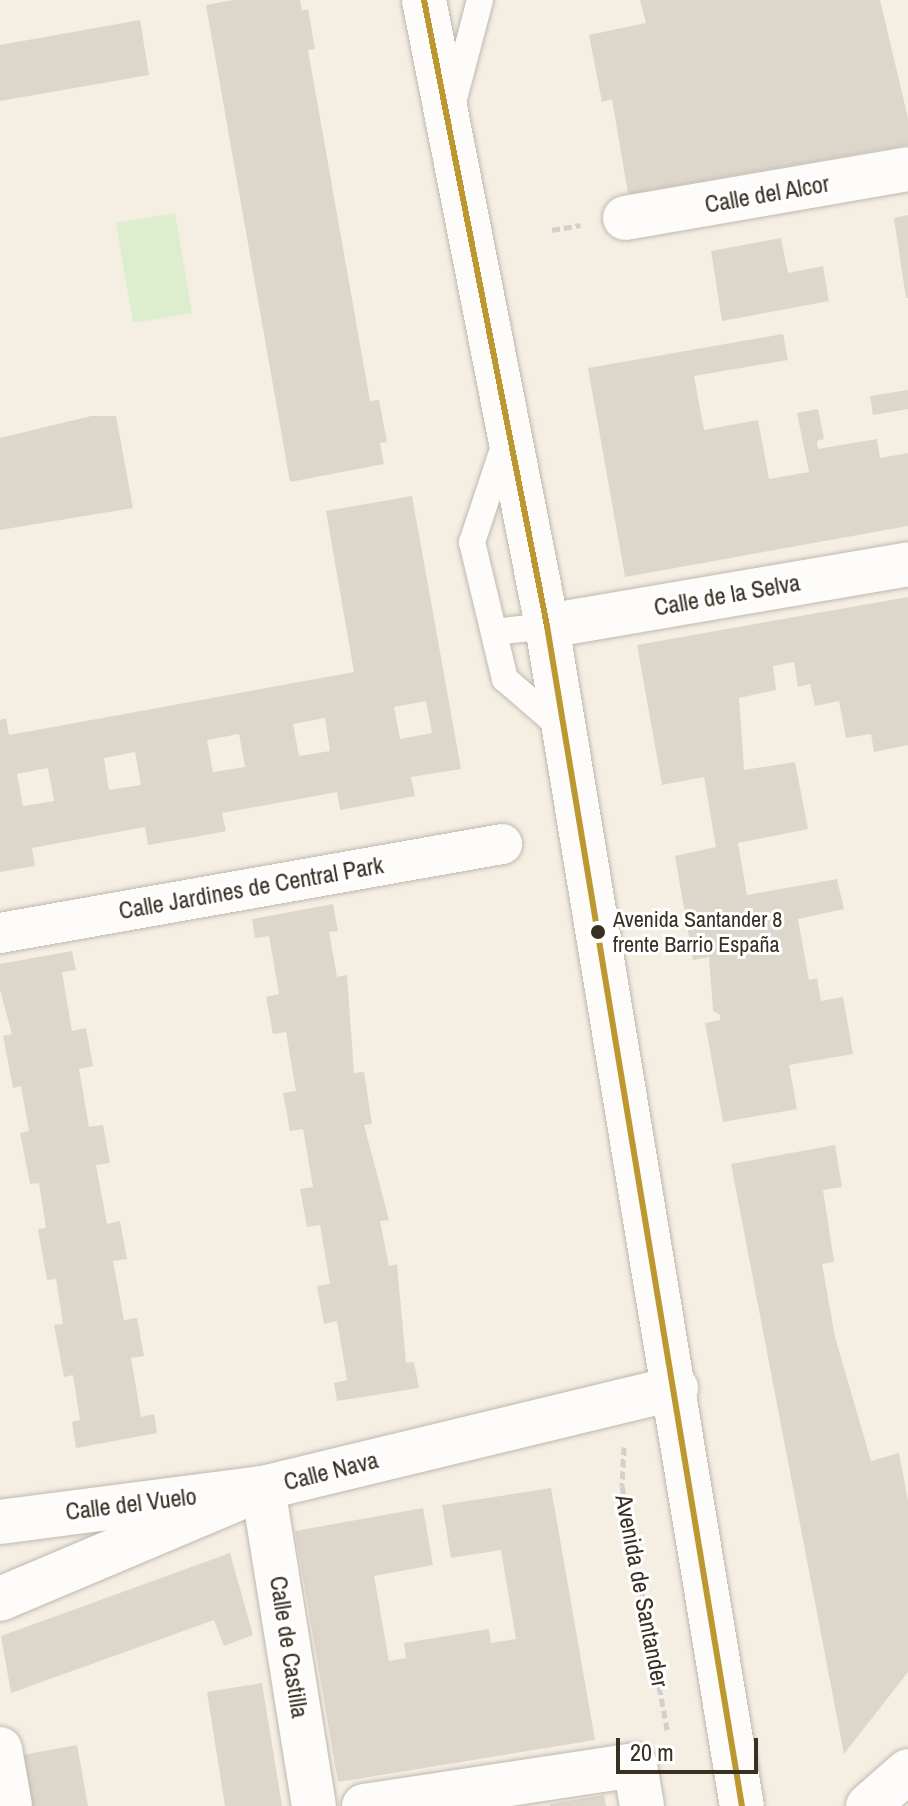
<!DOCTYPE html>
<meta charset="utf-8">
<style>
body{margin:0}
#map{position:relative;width:908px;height:1806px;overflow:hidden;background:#f5eee3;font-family:"Archivo Narrow",sans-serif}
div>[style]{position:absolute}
.green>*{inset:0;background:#ddeece}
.building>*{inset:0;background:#ddd7cb}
.path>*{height:5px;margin-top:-2.5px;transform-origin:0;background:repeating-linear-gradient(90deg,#d3d0cc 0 8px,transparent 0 12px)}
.roads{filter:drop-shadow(0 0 2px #bfb8ad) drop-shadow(0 0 2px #bfb8ad)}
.service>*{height:26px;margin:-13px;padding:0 13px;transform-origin:13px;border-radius:13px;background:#fefcfb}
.pedestrian>*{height:40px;margin:-20px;padding:0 20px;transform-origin:20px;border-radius:20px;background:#fefcfb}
.minor>*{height:44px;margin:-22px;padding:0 22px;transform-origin:22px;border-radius:22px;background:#fefcfb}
.secondary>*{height:44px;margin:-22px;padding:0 22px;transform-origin:22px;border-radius:22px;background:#fefcfb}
.bus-1>*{height:6px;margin:-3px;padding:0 3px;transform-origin:3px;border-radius:3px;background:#bc9930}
.dots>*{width:22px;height:22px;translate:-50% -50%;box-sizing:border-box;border:4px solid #fff;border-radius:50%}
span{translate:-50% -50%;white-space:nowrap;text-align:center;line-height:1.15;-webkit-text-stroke:6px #fff;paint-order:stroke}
.bus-label{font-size:22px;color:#373023}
.left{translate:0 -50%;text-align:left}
.street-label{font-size:24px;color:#373023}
.scale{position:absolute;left:616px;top:1738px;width:142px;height:36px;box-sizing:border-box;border:4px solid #373023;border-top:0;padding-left:10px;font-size:24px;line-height:28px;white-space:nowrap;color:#373023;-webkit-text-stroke:6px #fff;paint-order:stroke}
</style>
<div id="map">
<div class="green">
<i style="clip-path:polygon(175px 213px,192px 313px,133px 323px,116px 223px)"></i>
</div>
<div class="building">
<i style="clip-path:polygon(233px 0,300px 0,302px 11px,308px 9px,315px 49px,308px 50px,370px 401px,379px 400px,387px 442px,380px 443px,384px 464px,290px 482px,206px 5px)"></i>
<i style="clip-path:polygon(640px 0,880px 0,908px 118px,908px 145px,628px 194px,612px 99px,602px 102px,589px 35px,646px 23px)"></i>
<i style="clip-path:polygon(140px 20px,149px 75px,0 101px,0 45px)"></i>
<i style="clip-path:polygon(908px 215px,908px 298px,906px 298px,894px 218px)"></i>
<i style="clip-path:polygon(781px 238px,788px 273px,823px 266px,829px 301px,722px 321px,711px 251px)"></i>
<i style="clip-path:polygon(783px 334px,788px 360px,694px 376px,704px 430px,758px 420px,769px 479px,809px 472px,797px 413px,818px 409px,824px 439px,817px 441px,818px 449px,877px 439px,880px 458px,908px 453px,908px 526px,625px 577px,588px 368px)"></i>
<i style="clip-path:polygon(908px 390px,908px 409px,873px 415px,870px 396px)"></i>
<i style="clip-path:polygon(91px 416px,116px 416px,133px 508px,0 530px,0 438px)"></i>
<i style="clip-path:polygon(evenodd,412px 496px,461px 769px,411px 777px,415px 796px,340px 810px,337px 792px,222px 813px,226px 831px,206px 835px,148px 845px,145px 827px,32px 848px,35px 866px,0 872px,0 720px,6px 718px,9px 735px,354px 672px,326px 511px,412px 496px,426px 701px,432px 733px,400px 739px,394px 707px,426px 701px,412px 496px,325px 718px,330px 751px,299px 756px,293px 724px,325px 718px,412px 496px,239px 734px,245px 767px,213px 772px,207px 740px,239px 734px,412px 496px,135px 752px,141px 785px,109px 790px,104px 758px,135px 752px,412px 496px,48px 768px,54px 801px,23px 806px,17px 774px,48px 768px)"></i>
<i style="clip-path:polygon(908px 597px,908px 745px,874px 752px,871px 734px,846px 738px,839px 701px,815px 706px,810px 684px,798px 687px,794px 662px,773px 666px,776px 690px,739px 698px,744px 770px,795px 762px,808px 829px,738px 843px,747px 895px,837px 879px,844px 909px,798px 919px,809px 980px,817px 978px,821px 1001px,843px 997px,853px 1054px,789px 1065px,797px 1109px,723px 1122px,705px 1023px,720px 1020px,720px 1015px,713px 1011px,709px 957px,693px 960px,675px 856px,716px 847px,704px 777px,662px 785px,637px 645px)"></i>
<i style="clip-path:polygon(333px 904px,338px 931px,329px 932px,337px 977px,347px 975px,354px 1073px,364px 1072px,372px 1124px,364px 1125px,389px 1220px,380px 1221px,389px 1266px,397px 1264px,406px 1363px,414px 1362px,419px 1388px,337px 1401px,334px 1383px,347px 1380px,337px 1321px,324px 1324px,317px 1286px,330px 1284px,320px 1225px,307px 1227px,300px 1189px,313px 1187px,303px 1129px,290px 1131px,283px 1093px,296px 1091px,286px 1032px,273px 1034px,266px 997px,279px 994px,269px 936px,255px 938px,252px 919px)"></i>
<i style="clip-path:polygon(72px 951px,76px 970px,62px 972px,72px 1031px,86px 1028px,93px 1066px,79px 1069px,89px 1127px,103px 1125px,110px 1163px,96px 1165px,107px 1224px,120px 1221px,127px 1259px,113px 1261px,124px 1320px,137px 1318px,144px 1356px,131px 1358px,141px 1417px,154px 1414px,157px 1433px,76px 1448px,72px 1422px,80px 1420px,73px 1375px,64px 1377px,54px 1325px,63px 1324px,56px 1279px,47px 1280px,38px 1229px,46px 1228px,39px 1183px,30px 1184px,20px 1133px,29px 1131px,21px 1086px,13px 1088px,3px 1036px,12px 1034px,0 990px,0 964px)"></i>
<i style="clip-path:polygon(835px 1145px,842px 1187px,823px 1190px,834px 1262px,822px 1264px,835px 1337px,871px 1461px,899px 1453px,908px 1501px,908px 1672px,844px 1754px,731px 1164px)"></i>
<i style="clip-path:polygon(551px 1488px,595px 1740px,338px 1782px,295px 1531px,423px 1508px,433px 1565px,374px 1576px,389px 1661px,406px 1658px,404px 1643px,489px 1629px,491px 1643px,516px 1639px,501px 1550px,451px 1558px,442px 1505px)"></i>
<i style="clip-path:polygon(230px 1553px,253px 1635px,224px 1646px,214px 1620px,11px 1693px,1px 1636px)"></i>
<i style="clip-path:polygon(262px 1683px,282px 1806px,225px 1806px,207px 1692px)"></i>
<i style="clip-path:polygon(77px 1745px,88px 1806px,31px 1806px,22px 1755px)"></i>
<i style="clip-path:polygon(604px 1795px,606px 1806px,550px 1806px,550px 1804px)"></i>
</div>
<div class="path">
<i style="left:552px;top:230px;width:29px;rotate:-10deg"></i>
<i style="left:624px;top:1447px;width:39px;rotate:93deg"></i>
<i style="left:622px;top:1486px;width:251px;rotate:79.5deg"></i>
</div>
<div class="roads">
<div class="service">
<i style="left:452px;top:106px;width:110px;rotate:-75.2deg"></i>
<i style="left:506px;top:440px;width:108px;rotate:108.4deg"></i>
<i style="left:472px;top:542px;width:141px;rotate:76.5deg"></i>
<i style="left:505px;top:679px;width:77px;rotate:40.8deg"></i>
<i style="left:494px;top:632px;width:53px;rotate:-6.5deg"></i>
</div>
<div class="pedestrian">
<i style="left:0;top:933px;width:510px;rotate:-10.05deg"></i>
</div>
<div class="minor">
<i style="left:625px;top:218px;width:287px;rotate:-9.8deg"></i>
<i style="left:547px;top:626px;width:366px;rotate:-9.7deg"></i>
<i style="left:0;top:1522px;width:265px;rotate:-7.4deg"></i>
<i style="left:263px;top:1488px;width:322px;rotate:80.9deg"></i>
<i style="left:0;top:1599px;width:285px;rotate:-22.9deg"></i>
<i style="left:263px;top:1488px;width:425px;rotate:-13.6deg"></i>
<i style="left:0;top:1749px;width:58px;rotate:80deg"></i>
<i style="left:364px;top:1806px;width:274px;rotate:-8.6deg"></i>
<i style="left:635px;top:1765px;width:42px;rotate:80.3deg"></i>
<i style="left:868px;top:1806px;width:53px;rotate:-41.2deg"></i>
</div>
<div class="secondary">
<i style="left:424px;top:0;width:638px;rotate:78.88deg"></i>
<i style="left:547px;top:626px;width:1196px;rotate:80.62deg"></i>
</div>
</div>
<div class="bus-1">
<i style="left:424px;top:0;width:638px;rotate:78.88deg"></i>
<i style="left:547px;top:626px;width:1196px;rotate:80.62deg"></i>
</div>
<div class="dots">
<i style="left:598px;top:932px;background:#373023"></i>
</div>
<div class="bus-label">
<span class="left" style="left:613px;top:932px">Avenida Santander 8<br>frente Barrio España</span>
</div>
<div class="street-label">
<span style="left:767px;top:194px;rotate:-10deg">Calle del Alcor</span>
<span style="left:727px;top:595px;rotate:-10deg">Calle de la Selva</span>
<span style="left:251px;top:888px;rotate:-10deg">Calle Jardines de Central Park</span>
<span style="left:331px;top:1471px;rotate:-14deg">Calle Nava</span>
<span style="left:131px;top:1504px;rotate:-7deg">Calle del Vuelo</span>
<span style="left:642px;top:1591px;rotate:79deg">Avenida de Santander</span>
<span style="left:289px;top:1647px;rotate:81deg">Calle de Castilla</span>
</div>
<div class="scale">20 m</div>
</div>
